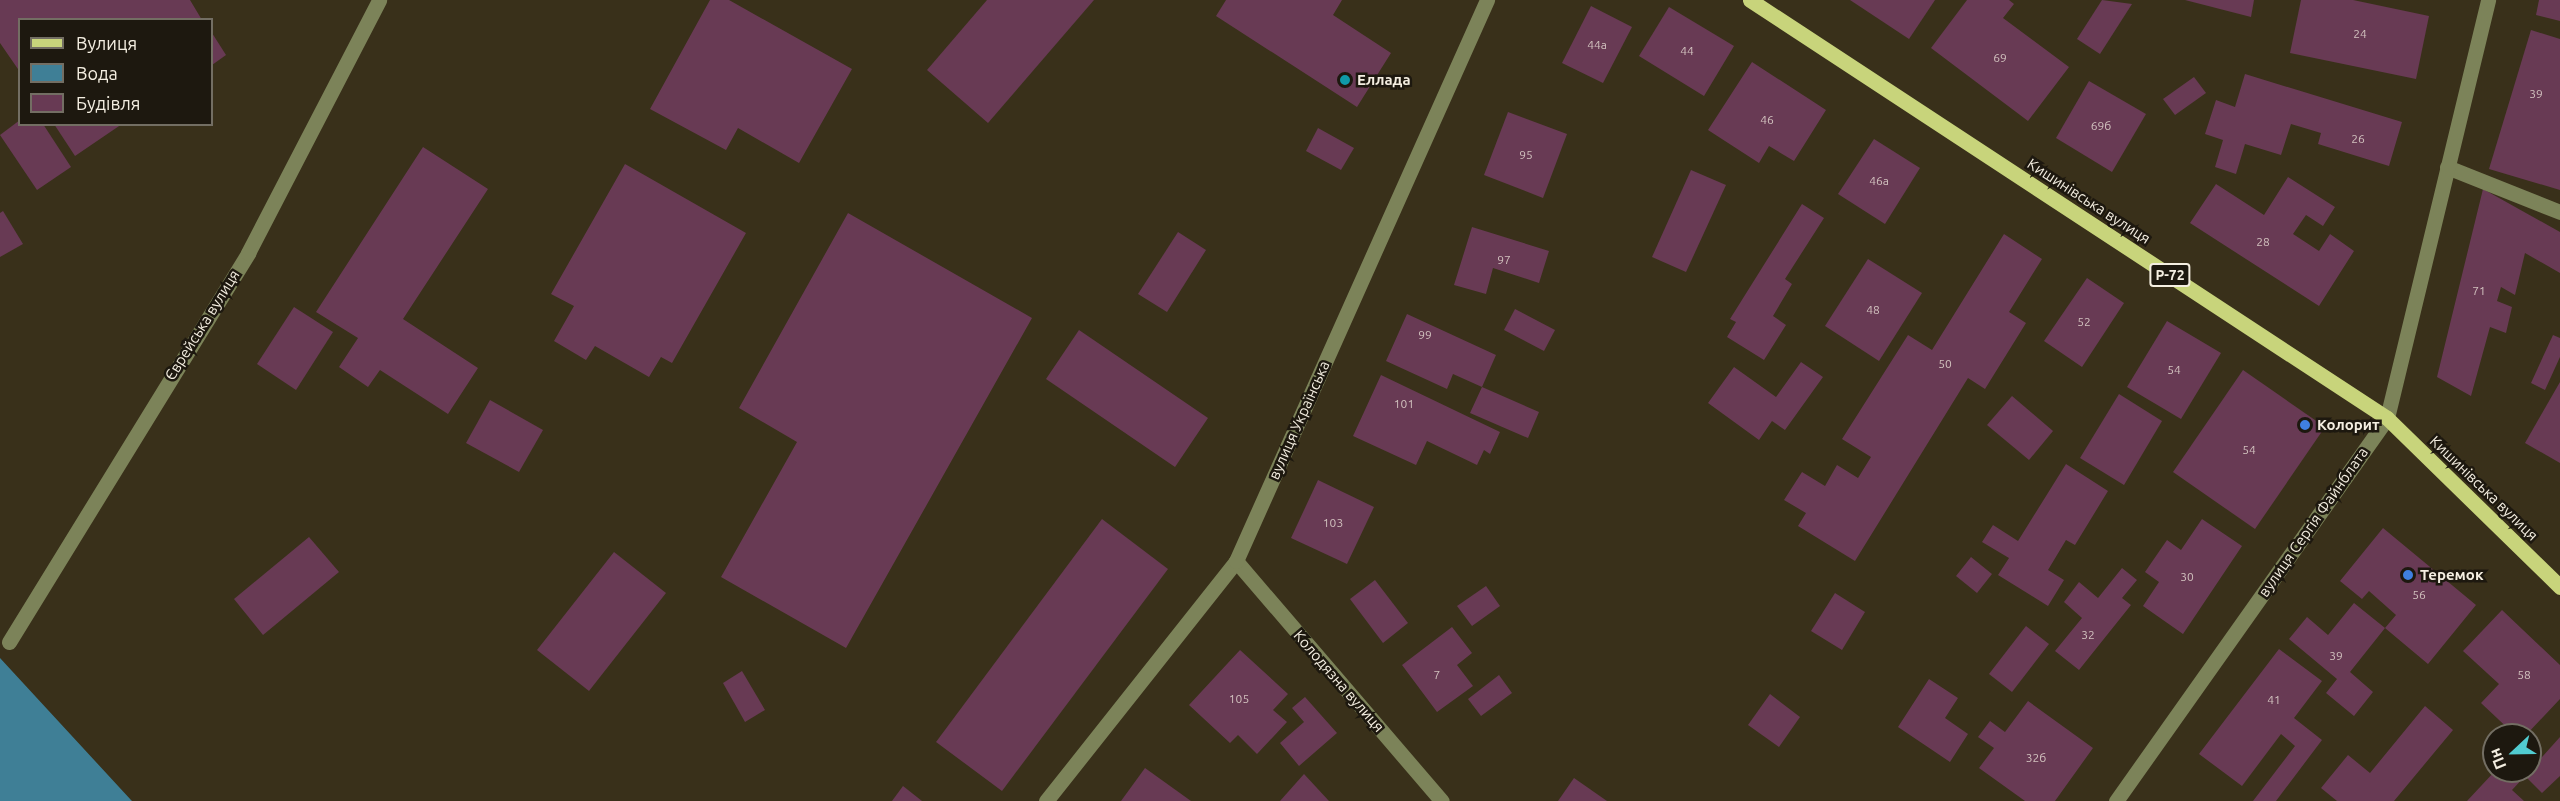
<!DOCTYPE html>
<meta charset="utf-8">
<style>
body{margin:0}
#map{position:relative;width:2560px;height:801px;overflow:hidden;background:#39301a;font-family:Ubuntu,sans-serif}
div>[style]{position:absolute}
.water>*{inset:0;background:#3f7f96}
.building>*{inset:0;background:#683a54}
.minor>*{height:15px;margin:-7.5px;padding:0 7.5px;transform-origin:7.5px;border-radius:7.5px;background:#7c8359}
.major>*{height:15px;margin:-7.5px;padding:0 7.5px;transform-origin:7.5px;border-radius:7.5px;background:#c8d47b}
.dots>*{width:16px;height:16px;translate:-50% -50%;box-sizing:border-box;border:3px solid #1d180f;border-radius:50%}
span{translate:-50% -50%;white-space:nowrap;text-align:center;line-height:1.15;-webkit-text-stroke:5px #1d180f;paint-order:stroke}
.number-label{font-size:12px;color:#d1c1be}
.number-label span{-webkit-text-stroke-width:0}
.shield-label span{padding:2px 4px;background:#1d180f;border:2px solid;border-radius:4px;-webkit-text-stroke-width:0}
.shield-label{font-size:14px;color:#f4eee1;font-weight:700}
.poi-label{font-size:15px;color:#f4eee1;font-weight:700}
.left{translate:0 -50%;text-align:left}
.street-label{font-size:15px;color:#f4eee1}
.legend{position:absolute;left:18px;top:18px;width:195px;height:108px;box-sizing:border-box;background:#1d180f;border:2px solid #736e63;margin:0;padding:8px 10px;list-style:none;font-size:18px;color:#f4eee1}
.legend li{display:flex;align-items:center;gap:12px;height:30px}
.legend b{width:30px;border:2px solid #736e63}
.north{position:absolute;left:2482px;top:723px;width:60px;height:60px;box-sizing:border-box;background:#1d180f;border:2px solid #736e63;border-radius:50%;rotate:248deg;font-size:16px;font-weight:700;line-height:24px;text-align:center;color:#f4eee1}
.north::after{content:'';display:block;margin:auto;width:21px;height:27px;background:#51ccd1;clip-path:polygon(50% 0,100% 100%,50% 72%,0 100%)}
</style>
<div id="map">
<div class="water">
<i style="clip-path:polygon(0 658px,131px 800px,132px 801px,0 801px)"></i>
</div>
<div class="building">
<i style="clip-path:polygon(0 0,190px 0,202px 20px,20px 20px,20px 72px,0 43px)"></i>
<i style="clip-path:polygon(710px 0,729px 0,852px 69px,799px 163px,738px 128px,726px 150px,650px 109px)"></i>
<i style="clip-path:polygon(987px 0,1094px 0,988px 123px,927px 70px)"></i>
<i style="clip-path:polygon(1226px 0,1342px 0,1333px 15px,1391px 53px,1357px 107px,1216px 16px)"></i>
<i style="clip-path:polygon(1850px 0,1935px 0,1909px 39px)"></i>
<i style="clip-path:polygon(1967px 0,2009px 0,2014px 4px,2003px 18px,2069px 67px,2028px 121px,1931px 48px)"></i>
<i style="clip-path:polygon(2102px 0,2132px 4px,2100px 54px,2077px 39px)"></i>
<i style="clip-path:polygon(2185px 0,2254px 0,2251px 17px)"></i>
<i style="clip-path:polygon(2301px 0,2353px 0,2429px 16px,2416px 79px,2290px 53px)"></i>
<i style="clip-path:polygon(2539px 0,2560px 0,2560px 21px,2536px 15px)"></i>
<i style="clip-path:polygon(1591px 6px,1632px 27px,1603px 83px,1562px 63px)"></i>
<i style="clip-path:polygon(1669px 7px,1734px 46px,1704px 96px,1639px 56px)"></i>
<i style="clip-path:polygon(2531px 30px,2560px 39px,2560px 190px,2489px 169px)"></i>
<i style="clip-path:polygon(212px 33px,226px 55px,212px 65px)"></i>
<i style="clip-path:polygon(1752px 62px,1826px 110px,1794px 161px,1769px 146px,1759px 163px,1708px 130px)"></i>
<i style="clip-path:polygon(2245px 74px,2402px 122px,2389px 166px,2318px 144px,2321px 133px,2291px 124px,2281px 155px,2245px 144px,2236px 174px,2215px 167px,2223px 140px,2205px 134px,2216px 100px,2235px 107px)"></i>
<i style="clip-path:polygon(2194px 77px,2206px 93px,2175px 115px,2163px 99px)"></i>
<i style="clip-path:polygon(2089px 81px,2146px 114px,2112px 172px,2056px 138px)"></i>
<i style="clip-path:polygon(1508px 112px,1567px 134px,1543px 198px,1484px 175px)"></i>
<i style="clip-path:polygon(20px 120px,43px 124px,71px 167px,37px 190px,0 135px)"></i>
<i style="clip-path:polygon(54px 124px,122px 124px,75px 156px)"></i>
<i style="clip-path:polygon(1318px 128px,1354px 148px,1341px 170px,1306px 151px)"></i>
<i style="clip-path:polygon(1874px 139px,1920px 168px,1885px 224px,1838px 194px)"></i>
<i style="clip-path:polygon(423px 147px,488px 189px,403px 319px,478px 368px,448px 414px,380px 370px,368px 387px,339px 367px,358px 338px,316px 312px)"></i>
<i style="clip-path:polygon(625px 164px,746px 233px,672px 363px,661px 357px,649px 377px,595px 346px,586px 360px,554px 341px,574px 306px,551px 294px)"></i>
<i style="clip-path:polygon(1691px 170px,1726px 185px,1686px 272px,1652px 257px)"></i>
<i style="clip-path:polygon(2288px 177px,2335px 207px,2323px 226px,2306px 215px,2293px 234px,2319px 251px,2330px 234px,2354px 251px,2319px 306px,2190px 223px,2216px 184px,2264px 215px)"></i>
<i style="clip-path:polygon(2483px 189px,2560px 232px,2560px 273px,2525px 253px,2515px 295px,2501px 287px,2497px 301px,2512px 307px,2506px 333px,2490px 327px,2471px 396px,2437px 377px)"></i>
<i style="clip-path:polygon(1802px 204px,1824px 218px,1785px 279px,1792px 284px,1773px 316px,1786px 325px,1764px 360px,1727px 337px,1736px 322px,1730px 319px)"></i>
<i style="clip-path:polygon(3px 211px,23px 244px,0 257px,0 213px)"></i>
<i style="clip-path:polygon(848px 213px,1032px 318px,846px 648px,721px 577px,797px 442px,739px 408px)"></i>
<i style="clip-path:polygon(1472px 227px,1549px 251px,1539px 283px,1493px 268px,1486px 294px,1454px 285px)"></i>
<i style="clip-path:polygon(1178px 232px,1206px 250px,1167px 312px,1138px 294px)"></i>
<i style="clip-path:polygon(2004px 234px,2042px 259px,2009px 312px,2026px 323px,1985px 389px,1968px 378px,1855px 561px,1798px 526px,1806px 513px,1784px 500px,1802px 472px,1825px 486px,1837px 465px,1858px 478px,1871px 457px,1842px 439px,1908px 335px,1932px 350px)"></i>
<i style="clip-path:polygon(1868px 259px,1922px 293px,1879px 361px,1825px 326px)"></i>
<i style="clip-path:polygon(2087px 278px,2124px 303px,2082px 367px,2044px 341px)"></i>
<i style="clip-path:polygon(294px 307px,333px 332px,296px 390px,257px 364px)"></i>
<i style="clip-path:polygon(1515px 309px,1555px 330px,1544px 351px,1504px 330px)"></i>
<i style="clip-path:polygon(1407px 314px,1496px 355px,1482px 387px,1539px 412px,1528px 438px,1470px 413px,1482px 387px,1453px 374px,1447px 389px,1386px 361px)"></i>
<i style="clip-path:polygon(2167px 321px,2221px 353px,2181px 419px,2127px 387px)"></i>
<i style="clip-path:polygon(1079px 330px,1208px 418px,1175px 467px,1046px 379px)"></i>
<i style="clip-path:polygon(2553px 335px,2560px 338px,2560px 357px,2545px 390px,2531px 383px)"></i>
<i style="clip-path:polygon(1801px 362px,1823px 377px,1785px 430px,1772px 421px,1759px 440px,1708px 403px,1734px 367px,1776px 397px)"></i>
<i style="clip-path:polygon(2243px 370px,2325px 427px,2255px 529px,2173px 472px)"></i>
<i style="clip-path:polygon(1381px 375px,1500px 432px,1490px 454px,1484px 450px,1477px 465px,1427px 441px,1416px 465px,1353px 436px)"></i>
<i style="clip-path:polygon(2560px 382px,2560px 463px,2525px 443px)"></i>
<i style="clip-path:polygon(2119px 394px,2162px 421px,2124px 485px,2080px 458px)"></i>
<i style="clip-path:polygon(2012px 396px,2053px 431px,2029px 460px,1987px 425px)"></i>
<i style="clip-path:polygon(490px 400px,543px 430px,519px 472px,466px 443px)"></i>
<i style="clip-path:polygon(2066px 464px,2108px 491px,2075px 545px,2066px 540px,2048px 570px,2064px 580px,2048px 606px,1998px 575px,2009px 558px,1982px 542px,1993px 525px,2018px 541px)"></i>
<i style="clip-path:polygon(1318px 480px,1374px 507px,1347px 564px,1291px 538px)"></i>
<i style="clip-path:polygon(1102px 519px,1168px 569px,1002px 791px,936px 742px)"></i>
<i style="clip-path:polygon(2202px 519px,2242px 546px,2183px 634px,2143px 606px,2159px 582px,2145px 572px,2167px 540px,2181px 550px)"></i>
<i style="clip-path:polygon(2383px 528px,2476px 605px,2428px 664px,2385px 628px,2396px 615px,2369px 591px,2362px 599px,2340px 581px)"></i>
<i style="clip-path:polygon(309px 537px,339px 572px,263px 635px,234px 599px)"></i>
<i style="clip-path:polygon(614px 552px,666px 593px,589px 691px,537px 650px)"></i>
<i style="clip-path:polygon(1971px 557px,1992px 574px,1977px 593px,1956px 576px)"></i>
<i style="clip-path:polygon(2122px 568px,2137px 580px,2122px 598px,2131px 605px,2079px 670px,2055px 651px,2082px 618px,2064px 602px,2079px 582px,2098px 598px)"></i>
<i style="clip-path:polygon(1375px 580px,1408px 623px,1383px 643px,1350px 599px)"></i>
<i style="clip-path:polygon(1486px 586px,1500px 606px,1472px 626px,1457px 606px)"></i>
<i style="clip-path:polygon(1835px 593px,1865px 612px,1842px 650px,1811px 631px)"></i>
<i style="clip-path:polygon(2354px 603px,2385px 628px,2350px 672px,2373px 692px,2354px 716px,2326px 693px,2337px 679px,2289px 639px,2307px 617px,2328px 635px)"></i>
<i style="clip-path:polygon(2502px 610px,2560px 665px,2560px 699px,2526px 735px,2515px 735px,2481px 703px,2499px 684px,2463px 651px)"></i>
<i style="clip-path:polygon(2026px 626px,2049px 644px,2012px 692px,1989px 674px)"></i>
<i style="clip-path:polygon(1452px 627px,1472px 653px,1457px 665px,1473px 686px,1437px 712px,1402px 665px)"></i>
<i style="clip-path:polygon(2279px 649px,2322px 681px,2294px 718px,2322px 740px,2276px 801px,2253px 801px,2295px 746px,2281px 734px,2242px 786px,2199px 754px)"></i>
<i style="clip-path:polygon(1240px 650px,1288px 694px,1273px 710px,1287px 722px,1257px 754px,1238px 735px,1230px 743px,1189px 705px)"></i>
<i style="clip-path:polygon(742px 671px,765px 710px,745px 722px,723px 683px)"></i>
<i style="clip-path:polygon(1499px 675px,1512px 693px,1481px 716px,1468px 699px)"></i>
<i style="clip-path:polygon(1929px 679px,1958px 698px,1945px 718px,1968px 734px,1950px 762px,1898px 727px)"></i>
<i style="clip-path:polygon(1770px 694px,1800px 717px,1779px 747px,1748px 725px)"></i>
<i style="clip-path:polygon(1305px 697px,1337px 733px,1299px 766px,1280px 743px,1304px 722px,1292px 708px)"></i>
<i style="clip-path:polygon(2028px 701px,2093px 748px,2055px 801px,2025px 801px,1979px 768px,1994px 748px,1978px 737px,1990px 721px,2005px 732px)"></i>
<i style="clip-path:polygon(2425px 706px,2453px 730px,2394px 801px,2337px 801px,2321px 788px,2348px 755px,2370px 773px)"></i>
<i style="clip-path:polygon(2560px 737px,2560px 776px,2542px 793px,2525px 776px)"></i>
<i style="clip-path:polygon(1145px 768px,1191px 801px,1121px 801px)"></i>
<i style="clip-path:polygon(2495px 771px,2525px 776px,2512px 790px,2524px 801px,2467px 801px)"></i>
<i style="clip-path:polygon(1304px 774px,1329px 801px,1280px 801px)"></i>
<i style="clip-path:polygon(1574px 778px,1607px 801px,1558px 801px)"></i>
<i style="clip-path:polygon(903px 786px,922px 801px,892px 801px)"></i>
</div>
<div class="minor">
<i style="left:2447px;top:167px;width:122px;rotate:21.7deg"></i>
<i style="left:1236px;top:561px;width:316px;rotate:49.4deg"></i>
<i style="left:9px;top:642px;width:457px;rotate:-58.4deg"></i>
<i style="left:248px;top:253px;width:285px;rotate:-62.6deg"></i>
<i style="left:1046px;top:801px;width:306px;rotate:-51.6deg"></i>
<i style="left:1236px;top:561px;width:615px;rotate:-65.9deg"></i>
<i style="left:2116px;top:801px;width:469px;rotate:-54.7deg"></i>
<i style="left:2387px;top:418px;width:430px;rotate:-76.4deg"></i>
</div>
<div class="major">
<i style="left:1750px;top:0;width:762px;rotate:33.27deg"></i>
<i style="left:2387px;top:418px;width:242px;rotate:44.3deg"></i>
</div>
<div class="dots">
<i style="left:1345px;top:80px;background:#0f9aa8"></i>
<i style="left:2305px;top:425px;background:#3f7fe0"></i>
<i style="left:2408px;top:575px;background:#3f7fe0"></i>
</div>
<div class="number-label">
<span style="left:2360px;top:34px">24</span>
<span style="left:1597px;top:45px">44а</span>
<span style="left:1687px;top:51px">44</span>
<span style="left:2000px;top:58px">69</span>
<span style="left:2536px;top:94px">39</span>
<span style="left:1767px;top:120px">46</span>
<span style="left:2101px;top:126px">69б</span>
<span style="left:2358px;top:139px">26</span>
<span style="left:1526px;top:155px">95</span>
<span style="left:1879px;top:181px">46а</span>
<span style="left:2263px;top:242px">28</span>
<span style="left:1504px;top:260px">97</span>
<span style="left:2479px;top:291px">71</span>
<span style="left:1873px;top:310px">48</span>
<span style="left:2084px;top:322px">52</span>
<span style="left:1425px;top:335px">99</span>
<span style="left:1945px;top:364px">50</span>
<span style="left:2174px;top:370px">54</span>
<span style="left:1404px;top:404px">101</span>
<span style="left:2249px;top:450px">54</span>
<span style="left:1333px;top:523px">103</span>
<span style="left:2187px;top:577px">30</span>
<span style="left:2419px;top:595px">56</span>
<span style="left:2088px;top:635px">32</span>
<span style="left:2336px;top:656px">39</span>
<span style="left:1437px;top:675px">7</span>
<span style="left:2524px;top:675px">58</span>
<span style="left:1239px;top:699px">105</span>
<span style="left:2274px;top:700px">41</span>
<span style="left:2036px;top:758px">32б</span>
</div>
<div class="shield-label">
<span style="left:2170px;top:275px">Р-72</span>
</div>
<div class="poi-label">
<span class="left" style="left:1357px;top:80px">Еллада</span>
<span class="left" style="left:2317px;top:425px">Колорит</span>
<span class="left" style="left:2420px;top:575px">Теремок</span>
</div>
<div class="street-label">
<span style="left:2089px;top:201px;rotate:33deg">Кишинівська вулиця</span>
<span style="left:202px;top:325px;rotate:-58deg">Єврейська вулиця</span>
<span style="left:1299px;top:420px;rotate:-66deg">вулиця Українська</span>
<span style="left:2484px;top:488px;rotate:44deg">Кишинівська вулиця</span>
<span style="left:2313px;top:522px;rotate:-55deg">вулиця Сергія Файнблата</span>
<span style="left:1339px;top:681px;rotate:49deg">Колодязна вулиця</span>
</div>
<ul class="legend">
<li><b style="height:8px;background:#c8d47b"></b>Вулиця</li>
<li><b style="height:16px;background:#3f7f96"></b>Вода</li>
<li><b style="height:16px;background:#683a54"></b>Будівля</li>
</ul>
<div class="north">Пн</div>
</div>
